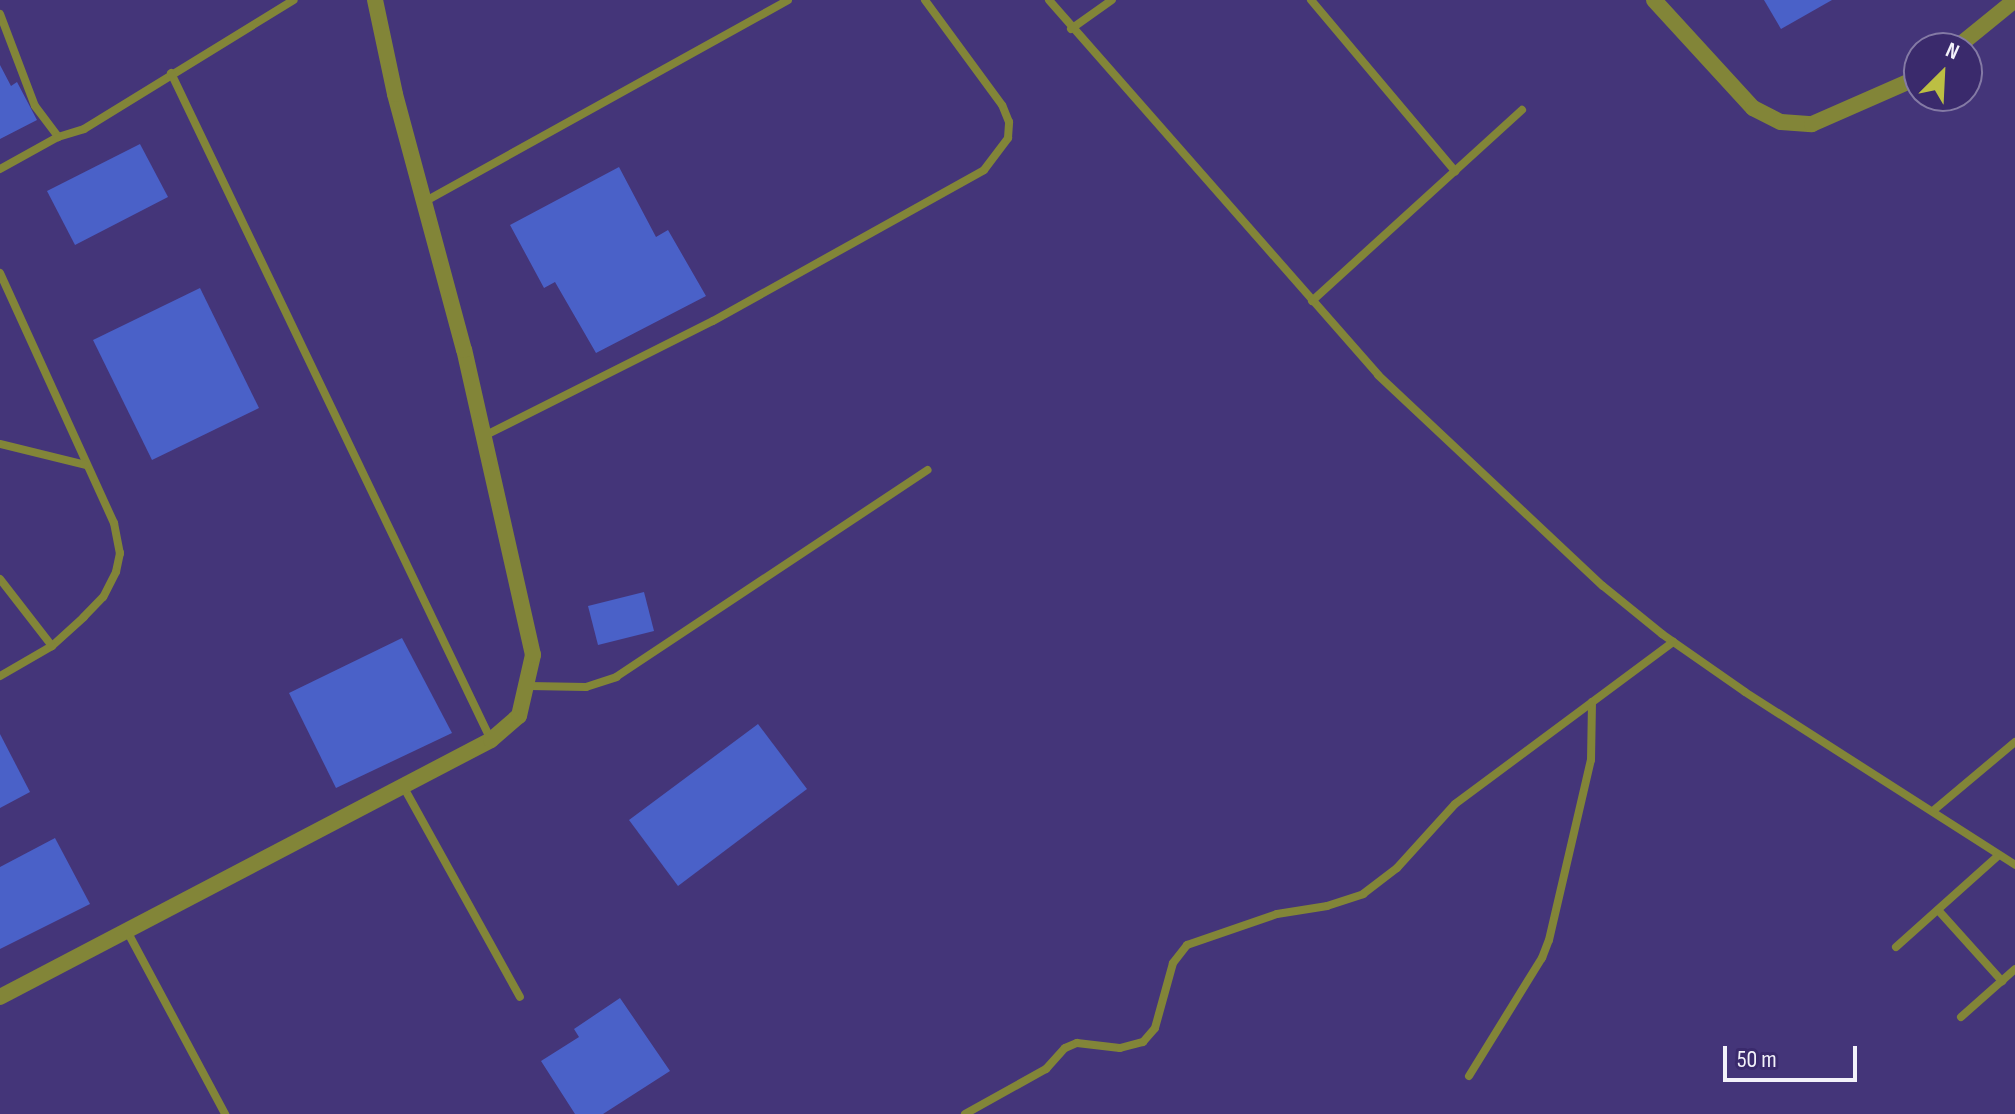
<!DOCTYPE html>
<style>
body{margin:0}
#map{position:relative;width:2015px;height:1114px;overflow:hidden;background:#443579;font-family:"Sofia Sans Condensed",sans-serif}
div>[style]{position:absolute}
.building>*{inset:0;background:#4a61c8}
.lane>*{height:8px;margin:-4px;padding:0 4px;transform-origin:4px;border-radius:4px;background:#828538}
.street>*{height:16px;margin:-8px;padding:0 8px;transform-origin:8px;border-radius:8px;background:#828538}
span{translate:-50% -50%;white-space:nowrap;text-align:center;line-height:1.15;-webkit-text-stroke:6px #3a2a6c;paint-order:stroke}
.north{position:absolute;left:1903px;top:32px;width:80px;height:80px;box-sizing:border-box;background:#3a2a6c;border:2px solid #847aa5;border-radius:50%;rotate:24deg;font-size:22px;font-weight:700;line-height:32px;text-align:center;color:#f3f2fa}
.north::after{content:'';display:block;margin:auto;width:28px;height:36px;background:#bcbf43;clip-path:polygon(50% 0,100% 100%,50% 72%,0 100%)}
.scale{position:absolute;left:1723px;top:1046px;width:134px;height:36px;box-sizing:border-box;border:4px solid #f3f2fa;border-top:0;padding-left:10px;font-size:24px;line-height:28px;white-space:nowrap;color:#f3f2fa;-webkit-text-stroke:6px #3a2a6c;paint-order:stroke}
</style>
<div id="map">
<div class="building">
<i style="clip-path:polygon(1764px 0,1832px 0,1781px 29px)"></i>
<i style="clip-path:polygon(0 65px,11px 86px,17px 82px,37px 120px,0 139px)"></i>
<i style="clip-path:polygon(140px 144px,168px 197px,75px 245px,47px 191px)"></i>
<i style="clip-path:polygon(619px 167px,656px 237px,668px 230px,706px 296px,596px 353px,555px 282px,544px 288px,510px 225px)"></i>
<i style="clip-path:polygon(200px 288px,259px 408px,152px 460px,93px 340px)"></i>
<i style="clip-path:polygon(644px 592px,654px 631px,598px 645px,588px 606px)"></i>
<i style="clip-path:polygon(402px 638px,452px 733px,336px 788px,289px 693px)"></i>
<i style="clip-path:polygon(758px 724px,807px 789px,678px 886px,629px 820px)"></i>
<i style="clip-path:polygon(0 734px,30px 792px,0 808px)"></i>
<i style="clip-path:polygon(55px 838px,90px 904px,0 949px,0 867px)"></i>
<i style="clip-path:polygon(620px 998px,670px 1071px,603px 1114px,575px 1114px,541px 1061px,579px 1037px,574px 1029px)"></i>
</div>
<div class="lane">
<i style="left:1049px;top:0;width:499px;rotate:48.7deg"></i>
<i style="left:1378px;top:375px;width:308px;rotate:43.2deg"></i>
<i style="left:1603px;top:586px;width:76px;rotate:39.1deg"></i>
<i style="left:1662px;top:634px;width:101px;rotate:34.9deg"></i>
<i style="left:1745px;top:692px;width:321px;rotate:32.6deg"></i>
<i style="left:1311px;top:0;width:224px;rotate:49.9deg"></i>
<i style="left:0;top:14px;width:98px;rotate:69.2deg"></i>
<i style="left:35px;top:106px;width:39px;rotate:53deg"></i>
<i style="left:58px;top:137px;width:27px;rotate:-17deg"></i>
<i style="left:84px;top:129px;width:246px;rotate:-31.6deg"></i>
<i style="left:1071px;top:29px;width:50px;rotate:-35.3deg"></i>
<i style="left:171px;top:73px;width:740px;rotate:64.37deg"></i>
<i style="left:0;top:169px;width:66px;rotate:-28.9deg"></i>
<i style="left:424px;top:202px;width:416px;rotate:-29deg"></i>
<i style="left:0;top:273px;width:275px;rotate:65.5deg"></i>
<i style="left:114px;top:523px;width:31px;rotate:79deg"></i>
<i style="left:120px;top:553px;width:19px;rotate:102deg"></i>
<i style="left:116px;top:572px;width:28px;rotate:117deg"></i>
<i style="left:103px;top:597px;width:28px;rotate:134deg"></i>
<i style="left:84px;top:617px;width:43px;rotate:137.8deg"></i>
<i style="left:52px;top:646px;width:60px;rotate:150deg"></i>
<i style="left:1312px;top:301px;width:284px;rotate:-42.3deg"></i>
<i style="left:484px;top:436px;width:256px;rotate:-26.7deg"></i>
<i style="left:713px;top:321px;width:310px;rotate:-29.1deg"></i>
<i style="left:984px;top:170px;width:40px;rotate:-53deg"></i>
<i style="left:1008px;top:138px;width:16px;rotate:-86deg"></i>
<i style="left:1009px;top:122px;width:18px;rotate:-112deg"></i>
<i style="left:1002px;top:105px;width:130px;rotate:-126.3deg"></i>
<i style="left:0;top:444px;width:89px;rotate:13.7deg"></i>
<i style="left:0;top:579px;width:85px;rotate:52.2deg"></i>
<i style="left:529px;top:686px;width:57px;rotate:1deg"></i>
<i style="left:586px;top:687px;width:32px;rotate:-18deg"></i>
<i style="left:616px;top:677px;width:374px;rotate:-33.6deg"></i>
<i style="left:403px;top:786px;width:241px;rotate:61deg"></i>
<i style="left:1934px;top:810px;width:106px;rotate:-40deg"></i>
<i style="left:1938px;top:910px;width:96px;rotate:48deg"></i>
<i style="left:127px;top:931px;width:208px;rotate:61.8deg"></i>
<i style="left:1896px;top:947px;width:138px;rotate:-41.8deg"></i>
<i style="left:1961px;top:1017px;width:72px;rotate:-41.6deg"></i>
<i style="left:1469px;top:1076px;width:139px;rotate:-58.3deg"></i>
<i style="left:1542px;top:958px;width:19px;rotate:-69deg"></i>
<i style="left:1549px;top:940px;width:185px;rotate:-76.9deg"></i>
<i style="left:1591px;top:760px;width:58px;rotate:-89deg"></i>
<i style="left:965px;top:1114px;width:93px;rotate:-29.1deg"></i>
<i style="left:1046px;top:1069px;width:28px;rotate:-48deg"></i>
<i style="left:1065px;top:1048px;width:13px;rotate:-23deg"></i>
<i style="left:1077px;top:1043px;width:43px;rotate:6.6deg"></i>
<i style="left:1120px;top:1048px;width:24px;rotate:-15deg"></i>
<i style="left:1143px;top:1042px;width:18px;rotate:-49deg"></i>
<i style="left:1155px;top:1028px;width:67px;rotate:-74.5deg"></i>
<i style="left:1173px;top:963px;width:23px;rotate:-52deg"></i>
<i style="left:1187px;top:945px;width:95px;rotate:-19deg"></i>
<i style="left:1277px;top:914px;width:51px;rotate:-9.1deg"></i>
<i style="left:1327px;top:906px;width:38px;rotate:-18deg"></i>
<i style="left:1363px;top:894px;width:43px;rotate:-37.4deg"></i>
<i style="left:1397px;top:868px;width:86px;rotate:-47.8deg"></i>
<i style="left:1455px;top:804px;width:272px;rotate:-36.6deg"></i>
</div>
<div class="street">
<i style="left:1654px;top:0;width:147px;rotate:47.5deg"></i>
<i style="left:1753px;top:108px;width:31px;rotate:27deg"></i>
<i style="left:1781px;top:122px;width:31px;rotate:4deg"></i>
<i style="left:1812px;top:124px;width:117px;rotate:-23.7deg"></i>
<i style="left:1956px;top:48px;width:76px;rotate:-39.1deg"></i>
<i style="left:0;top:997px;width:554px;rotate:-27.63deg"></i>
<i style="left:491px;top:740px;width:37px;rotate:-41deg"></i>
<i style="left:519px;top:716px;width:63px;rotate:-77.1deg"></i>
<i style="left:533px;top:655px;width:313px;rotate:-102.7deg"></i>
<i style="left:464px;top:350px;width:265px;rotate:-105.1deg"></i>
<i style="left:395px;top:94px;width:96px;rotate:-102deg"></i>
</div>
<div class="north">N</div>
<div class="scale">50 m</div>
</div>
